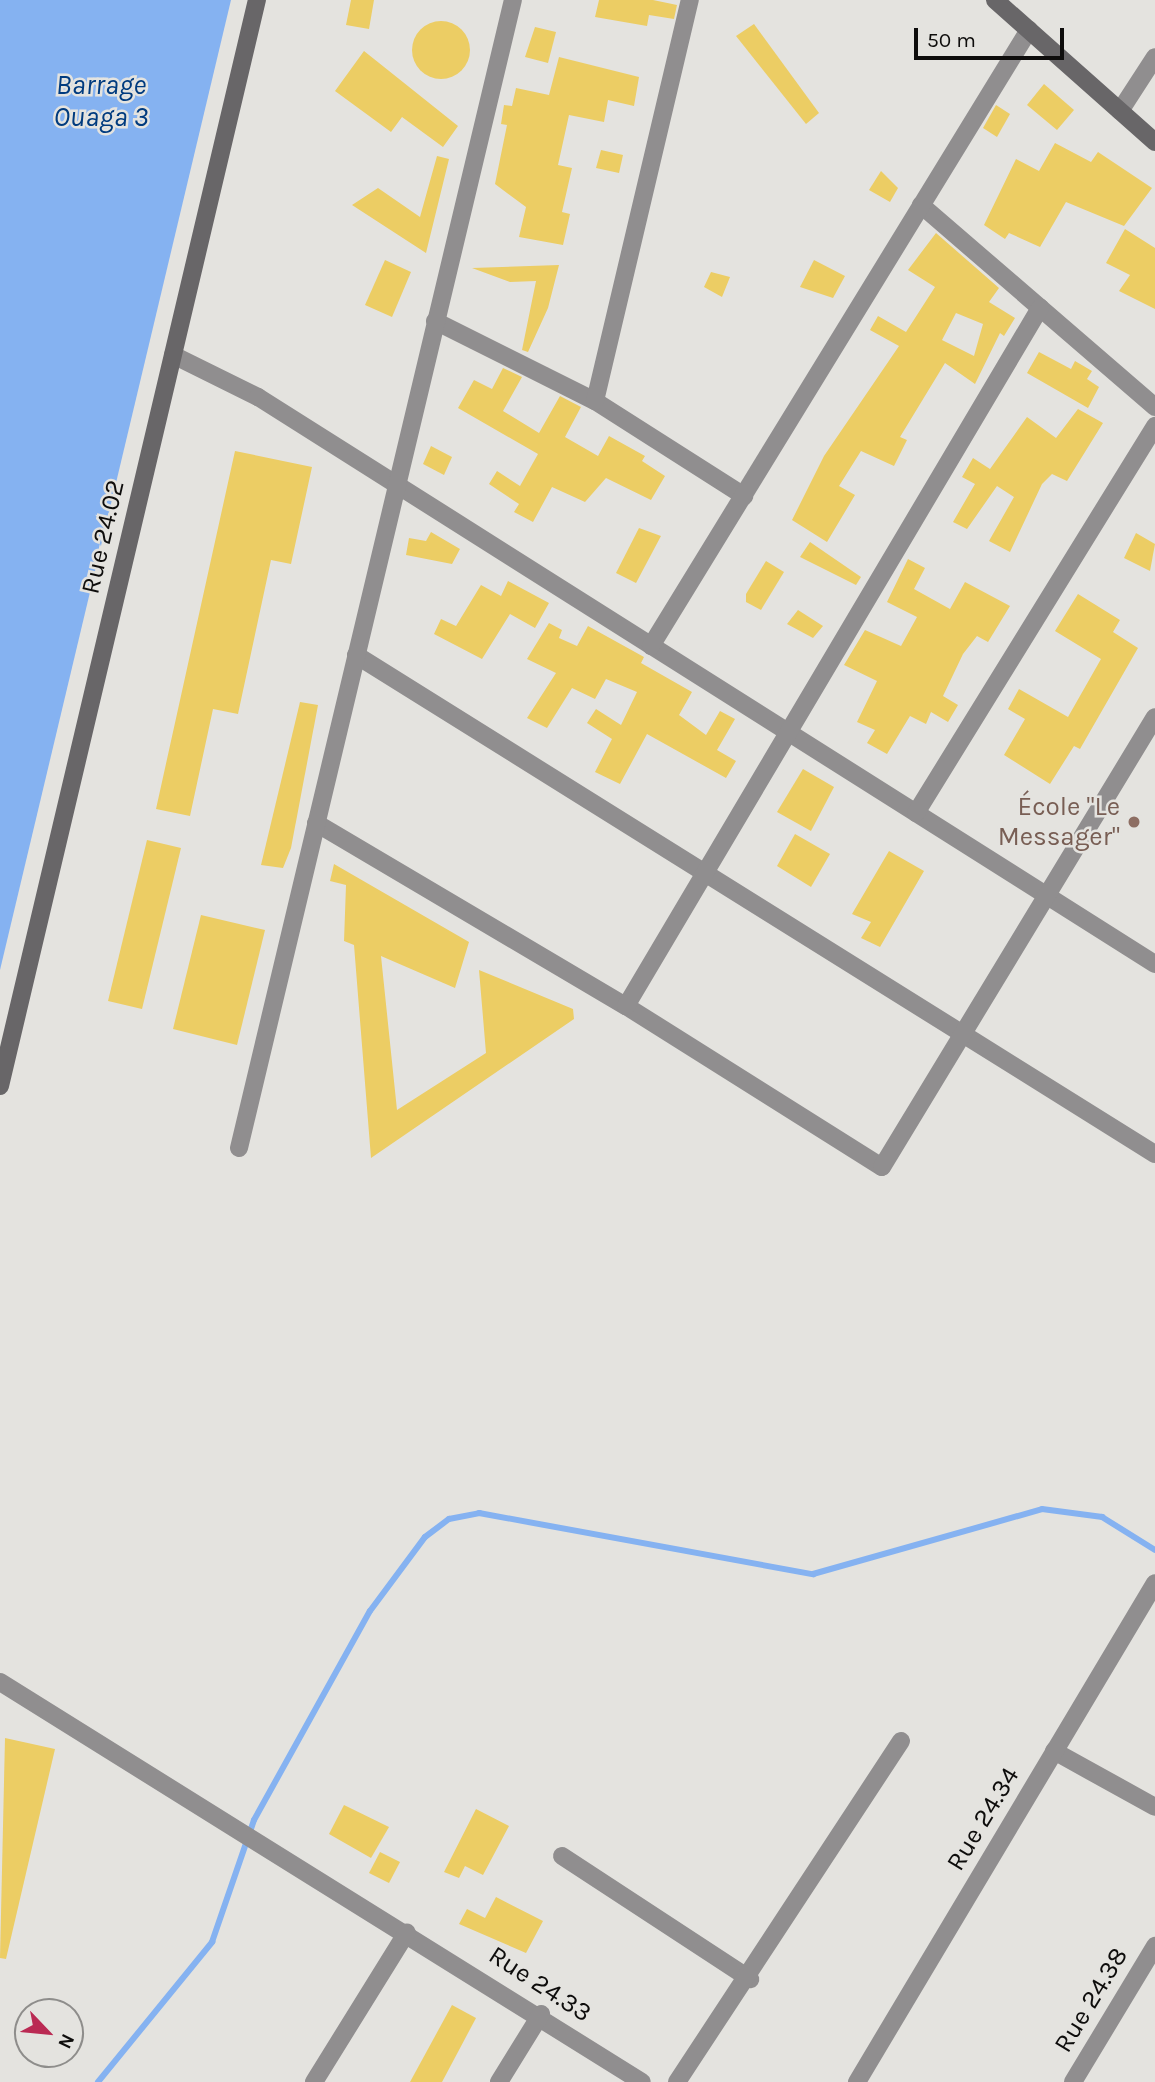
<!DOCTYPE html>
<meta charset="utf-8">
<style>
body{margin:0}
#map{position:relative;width:1155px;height:2082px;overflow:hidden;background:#e4e3df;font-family:Karla,sans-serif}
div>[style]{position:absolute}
.water>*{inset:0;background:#85b2f1}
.stream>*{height:6px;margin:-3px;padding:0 3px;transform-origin:3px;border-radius:3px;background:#85b2f1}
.building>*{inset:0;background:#eccd64}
.round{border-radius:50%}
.street>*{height:18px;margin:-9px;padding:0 9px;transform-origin:9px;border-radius:9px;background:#908e8f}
.secondary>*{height:18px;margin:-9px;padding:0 9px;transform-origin:9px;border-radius:9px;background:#686668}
.dots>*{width:19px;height:19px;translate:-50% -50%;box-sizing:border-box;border:4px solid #e4e3df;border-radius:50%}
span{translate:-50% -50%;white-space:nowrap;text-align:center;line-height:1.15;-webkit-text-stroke:5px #e4e3df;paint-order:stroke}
.street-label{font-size:26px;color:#0e0d0c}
.education-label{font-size:26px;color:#785e54}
.right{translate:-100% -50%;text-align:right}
.water-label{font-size:28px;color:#003b7f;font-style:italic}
.north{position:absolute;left:14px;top:1998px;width:70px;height:70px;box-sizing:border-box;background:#e4e3df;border:2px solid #8e8d8b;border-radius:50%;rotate:116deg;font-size:19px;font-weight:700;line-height:28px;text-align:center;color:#0e0d0c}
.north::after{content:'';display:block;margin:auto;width:24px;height:32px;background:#ba2a53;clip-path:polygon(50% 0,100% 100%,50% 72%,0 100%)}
.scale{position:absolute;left:914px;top:28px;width:150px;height:32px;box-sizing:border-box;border:4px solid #0e0d0c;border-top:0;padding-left:9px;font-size:21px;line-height:24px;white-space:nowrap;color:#0e0d0c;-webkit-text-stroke:5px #e4e3df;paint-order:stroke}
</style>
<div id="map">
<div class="water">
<i style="clip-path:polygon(0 0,231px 0,0 970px)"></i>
</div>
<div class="stream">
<i style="left:98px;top:2082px;width:181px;rotate:-50.8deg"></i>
<i style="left:212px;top:1942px;width:129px;rotate:-71deg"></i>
<i style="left:254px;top:1820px;width:239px;rotate:-61deg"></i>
<i style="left:370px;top:1611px;width:92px;rotate:-53.4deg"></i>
<i style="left:425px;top:1537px;width:30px;rotate:-37deg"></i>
<i style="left:449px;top:1519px;width:31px;rotate:-11deg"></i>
<i style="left:479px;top:1513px;width:340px;rotate:10.4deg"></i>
<i style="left:813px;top:1574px;width:238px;rotate:-15.8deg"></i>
<i style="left:1042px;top:1509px;width:61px;rotate:7.6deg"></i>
<i style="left:1102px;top:1517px;width:62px;rotate:31.9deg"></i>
</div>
<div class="building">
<i style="clip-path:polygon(351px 0,374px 0,369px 29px,346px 25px)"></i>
<i style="clip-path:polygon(599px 0,653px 0,677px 5px,674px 19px,649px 15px,647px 26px,595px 17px)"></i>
<i class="round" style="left:412px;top:21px;width:58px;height:58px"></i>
<i style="clip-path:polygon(754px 24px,819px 113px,806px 124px,736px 36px)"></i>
<i style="clip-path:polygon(535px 27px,556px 32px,548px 63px,525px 57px)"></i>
<i style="clip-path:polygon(364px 51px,458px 126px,443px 147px,402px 117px,391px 132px,335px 91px)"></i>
<i style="clip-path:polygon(559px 57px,639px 77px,634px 106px,608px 100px,604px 122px,569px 115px,558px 165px,572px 168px,562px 212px,570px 214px,563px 245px,519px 237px,526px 207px,495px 184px,507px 125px,501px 124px,504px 105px,512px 106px,516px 88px,549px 95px)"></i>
<i style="clip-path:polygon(1044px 84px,1074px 110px,1057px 130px,1027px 105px)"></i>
<i style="clip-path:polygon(996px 105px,1010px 114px,997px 137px,983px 128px)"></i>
<i style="clip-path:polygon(1055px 143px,1091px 162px,1098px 152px,1152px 188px,1124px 226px,1066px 202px,1040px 247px,1009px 233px,1005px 239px,984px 225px,1016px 159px,1039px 171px)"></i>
<i style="clip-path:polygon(601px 150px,623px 155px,619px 173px,596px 168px)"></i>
<i style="clip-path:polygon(437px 156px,449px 159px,426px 253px,352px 205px,378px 188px,420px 217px)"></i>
<i style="clip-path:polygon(881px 171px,898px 188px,890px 202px,869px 190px)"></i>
<i style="clip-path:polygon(1125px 229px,1155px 248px,1155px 309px,1119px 291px,1130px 275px,1106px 263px)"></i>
<i style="clip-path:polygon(evenodd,936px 233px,999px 288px,989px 302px,1015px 318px,1004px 336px,1000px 333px,975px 384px,945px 363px,900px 437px,907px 440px,894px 466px,861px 451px,839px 486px,855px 495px,827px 542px,792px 520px,824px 456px,899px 346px,870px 330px,878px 316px,906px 332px,935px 287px,908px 270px,936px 233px,956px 313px,983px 324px,974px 356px,942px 340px,956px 313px)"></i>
<i style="clip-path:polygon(385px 260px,411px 272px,392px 317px,365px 305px)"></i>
<i style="clip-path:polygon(814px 260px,845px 276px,833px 298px,800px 287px)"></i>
<i style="clip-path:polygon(559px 265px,548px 308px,528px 352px,522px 350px,536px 281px,510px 282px,472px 268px)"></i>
<i style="clip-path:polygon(711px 272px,730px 277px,722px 297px,704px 287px)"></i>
<i style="clip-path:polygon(1039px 352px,1071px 369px,1075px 361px,1092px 371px,1087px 379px,1099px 387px,1088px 408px,1027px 373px)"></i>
<i style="clip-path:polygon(503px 368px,522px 377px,503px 411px,539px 433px,560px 396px,581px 407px,565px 437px,598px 456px,609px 436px,645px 456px,642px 461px,665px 476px,651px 500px,606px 478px,585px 502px,552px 487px,533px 522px,514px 512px,519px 504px,489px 484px,497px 471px,520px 486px,538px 454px,458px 408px,474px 380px,492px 389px)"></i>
<i style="clip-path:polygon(1078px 409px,1103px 423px,1067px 481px,1052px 474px,1042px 484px,1010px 552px,989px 541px,1014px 497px,997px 486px,967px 529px,953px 522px,975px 484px,962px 477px,973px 458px,990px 469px,1027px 417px,1056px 438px)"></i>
<i style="clip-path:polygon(431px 446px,452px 457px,444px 475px,423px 464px)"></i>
<i style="clip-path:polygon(235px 451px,312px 467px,291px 564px,271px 560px,238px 714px,213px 709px,190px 816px,156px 809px)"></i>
<i style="clip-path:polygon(639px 528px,661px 536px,636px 583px,616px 573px)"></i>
<i style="clip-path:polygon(431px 532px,460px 549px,452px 564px,406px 555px,409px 538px,426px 541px)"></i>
<i style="clip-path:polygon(1136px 533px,1155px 544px,1150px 571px,1124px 558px)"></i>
<i style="clip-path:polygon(810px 542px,861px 577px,856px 585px,800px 557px)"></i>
<i style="clip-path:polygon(908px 559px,925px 568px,914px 589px,950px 609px,965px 582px,1010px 606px,988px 642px,977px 636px,963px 654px,943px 696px,958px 705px,948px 722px,931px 712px,926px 724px,910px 716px,887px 754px,867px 743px,875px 730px,857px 722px,877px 681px,844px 665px,865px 630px,901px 646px,917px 617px,887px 602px)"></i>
<i style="clip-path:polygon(766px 561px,784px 572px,761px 610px,746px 602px,746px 594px)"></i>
<i style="clip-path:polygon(508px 581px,549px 603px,535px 628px,510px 614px,482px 659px,434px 634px,441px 619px,456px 626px,481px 585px,501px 596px)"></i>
<i style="clip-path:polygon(1078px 594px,1120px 620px,1113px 632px,1138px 648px,1080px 749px,1074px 746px,1050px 784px,1004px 755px,1025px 719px,1008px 709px,1019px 689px,1068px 717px,1101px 659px,1055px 631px)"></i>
<i style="clip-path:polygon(798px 610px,823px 626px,813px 638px,787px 624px)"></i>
<i style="clip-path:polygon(549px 623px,562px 630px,559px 638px,577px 646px,588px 626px,644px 657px,641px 663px,692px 692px,679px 715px,706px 735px,720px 711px,735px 719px,717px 750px,736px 761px,726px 778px,647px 734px,620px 784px,595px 772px,612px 739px,587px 723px,596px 709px,621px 725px,637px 692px,606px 679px,595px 699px,572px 688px,547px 728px,527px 718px,556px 673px,527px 659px)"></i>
<i style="clip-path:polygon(300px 702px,318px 705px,291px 848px,283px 868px,261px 865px)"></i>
<i style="clip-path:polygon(803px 769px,834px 787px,811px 831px,777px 812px)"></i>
<i style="clip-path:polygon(795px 834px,830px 854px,811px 887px,777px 866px)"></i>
<i style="clip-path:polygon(147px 840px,181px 848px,142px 1009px,108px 1001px)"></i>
<i style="clip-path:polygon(889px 851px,924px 871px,880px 947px,861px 938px,871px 922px,852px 914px)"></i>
<i style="clip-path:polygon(334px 864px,469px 942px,455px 988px,381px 956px,397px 1110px,486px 1053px,479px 970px,573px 1009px,574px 1019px,371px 1158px,354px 945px,344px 941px,346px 885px,330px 881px)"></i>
<i style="clip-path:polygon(201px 915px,265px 930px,237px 1045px,173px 1029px)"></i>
<i style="clip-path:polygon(5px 1738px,55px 1749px,6px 1959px,0 1958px)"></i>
<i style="clip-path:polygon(344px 1805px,389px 1827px,371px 1858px,329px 1834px)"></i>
<i style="clip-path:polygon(476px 1809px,509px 1826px,483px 1875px,465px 1866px,459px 1878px,444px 1872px)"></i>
<i style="clip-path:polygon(380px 1852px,400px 1862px,389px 1883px,369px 1873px)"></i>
<i style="clip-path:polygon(496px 1897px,543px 1921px,526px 1953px,459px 1924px,467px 1909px,485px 1918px)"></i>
<i style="clip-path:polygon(452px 2005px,476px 2018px,442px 2082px,410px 2082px)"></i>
</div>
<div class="street">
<i style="left:1120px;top:111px;width:64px;rotate:-57.1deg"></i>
<i style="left:921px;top:205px;width:309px;rotate:40.8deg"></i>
<i style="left:435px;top:321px;width:179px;rotate:26.6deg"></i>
<i style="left:595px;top:401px;width:177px;rotate:32.5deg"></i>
<i style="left:173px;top:355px;width:95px;rotate:26.3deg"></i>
<i style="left:258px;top:397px;width:1061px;rotate:32.3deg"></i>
<i style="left:595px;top:401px;width:412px;rotate:-76.7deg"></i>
<i style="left:651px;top:646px;width:723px;rotate:-58.47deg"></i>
<i style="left:356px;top:655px;width:942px;rotate:31.99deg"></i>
<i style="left:916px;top:813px;width:455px;rotate:-58.3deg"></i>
<i style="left:316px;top:823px;width:360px;rotate:30.6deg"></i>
<i style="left:626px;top:1006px;width:302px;rotate:32.2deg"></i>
<i style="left:882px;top:1167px;width:526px;rotate:-58.76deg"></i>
<i style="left:626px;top:1006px;width:812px;rotate:-59.33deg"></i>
<i style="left:239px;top:1148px;width:1180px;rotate:-76.58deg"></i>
<i style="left:0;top:1682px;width:756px;rotate:31.93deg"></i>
<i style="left:1054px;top:1751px;width:115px;rotate:29deg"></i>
<i style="left:562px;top:1856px;width:225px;rotate:33.2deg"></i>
<i style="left:314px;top:2082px;width:176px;rotate:-58.2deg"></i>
<i style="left:499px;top:2082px;width:80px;rotate:-58.3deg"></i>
<i style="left:677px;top:2082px;width:408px;rotate:-56.7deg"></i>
<i style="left:857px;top:2082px;width:581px;rotate:-59.15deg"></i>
<i style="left:1073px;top:2082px;width:159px;rotate:-58.9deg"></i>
</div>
<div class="secondary">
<i style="left:995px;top:0;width:214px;rotate:41.6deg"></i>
<i style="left:0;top:1086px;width:1116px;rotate:-76.69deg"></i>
</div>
<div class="dots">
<i style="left:1134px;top:822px;background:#8d6e63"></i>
</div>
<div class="street-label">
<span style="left:103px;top:537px;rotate:-77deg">Rue 24.02</span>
<span style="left:983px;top:1819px;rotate:-59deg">Rue 24.34</span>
<span style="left:540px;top:1984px;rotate:33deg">Rue 24.33</span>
<span style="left:1091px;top:2000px;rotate:-59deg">Rue 24.38</span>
</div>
<div class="education-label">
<span class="right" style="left:1120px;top:822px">École "Le<br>Messager"</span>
</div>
<div class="water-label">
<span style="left:101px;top:101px">Barrage<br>Ouaga 3</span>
</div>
<div class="north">N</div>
<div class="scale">50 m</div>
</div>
